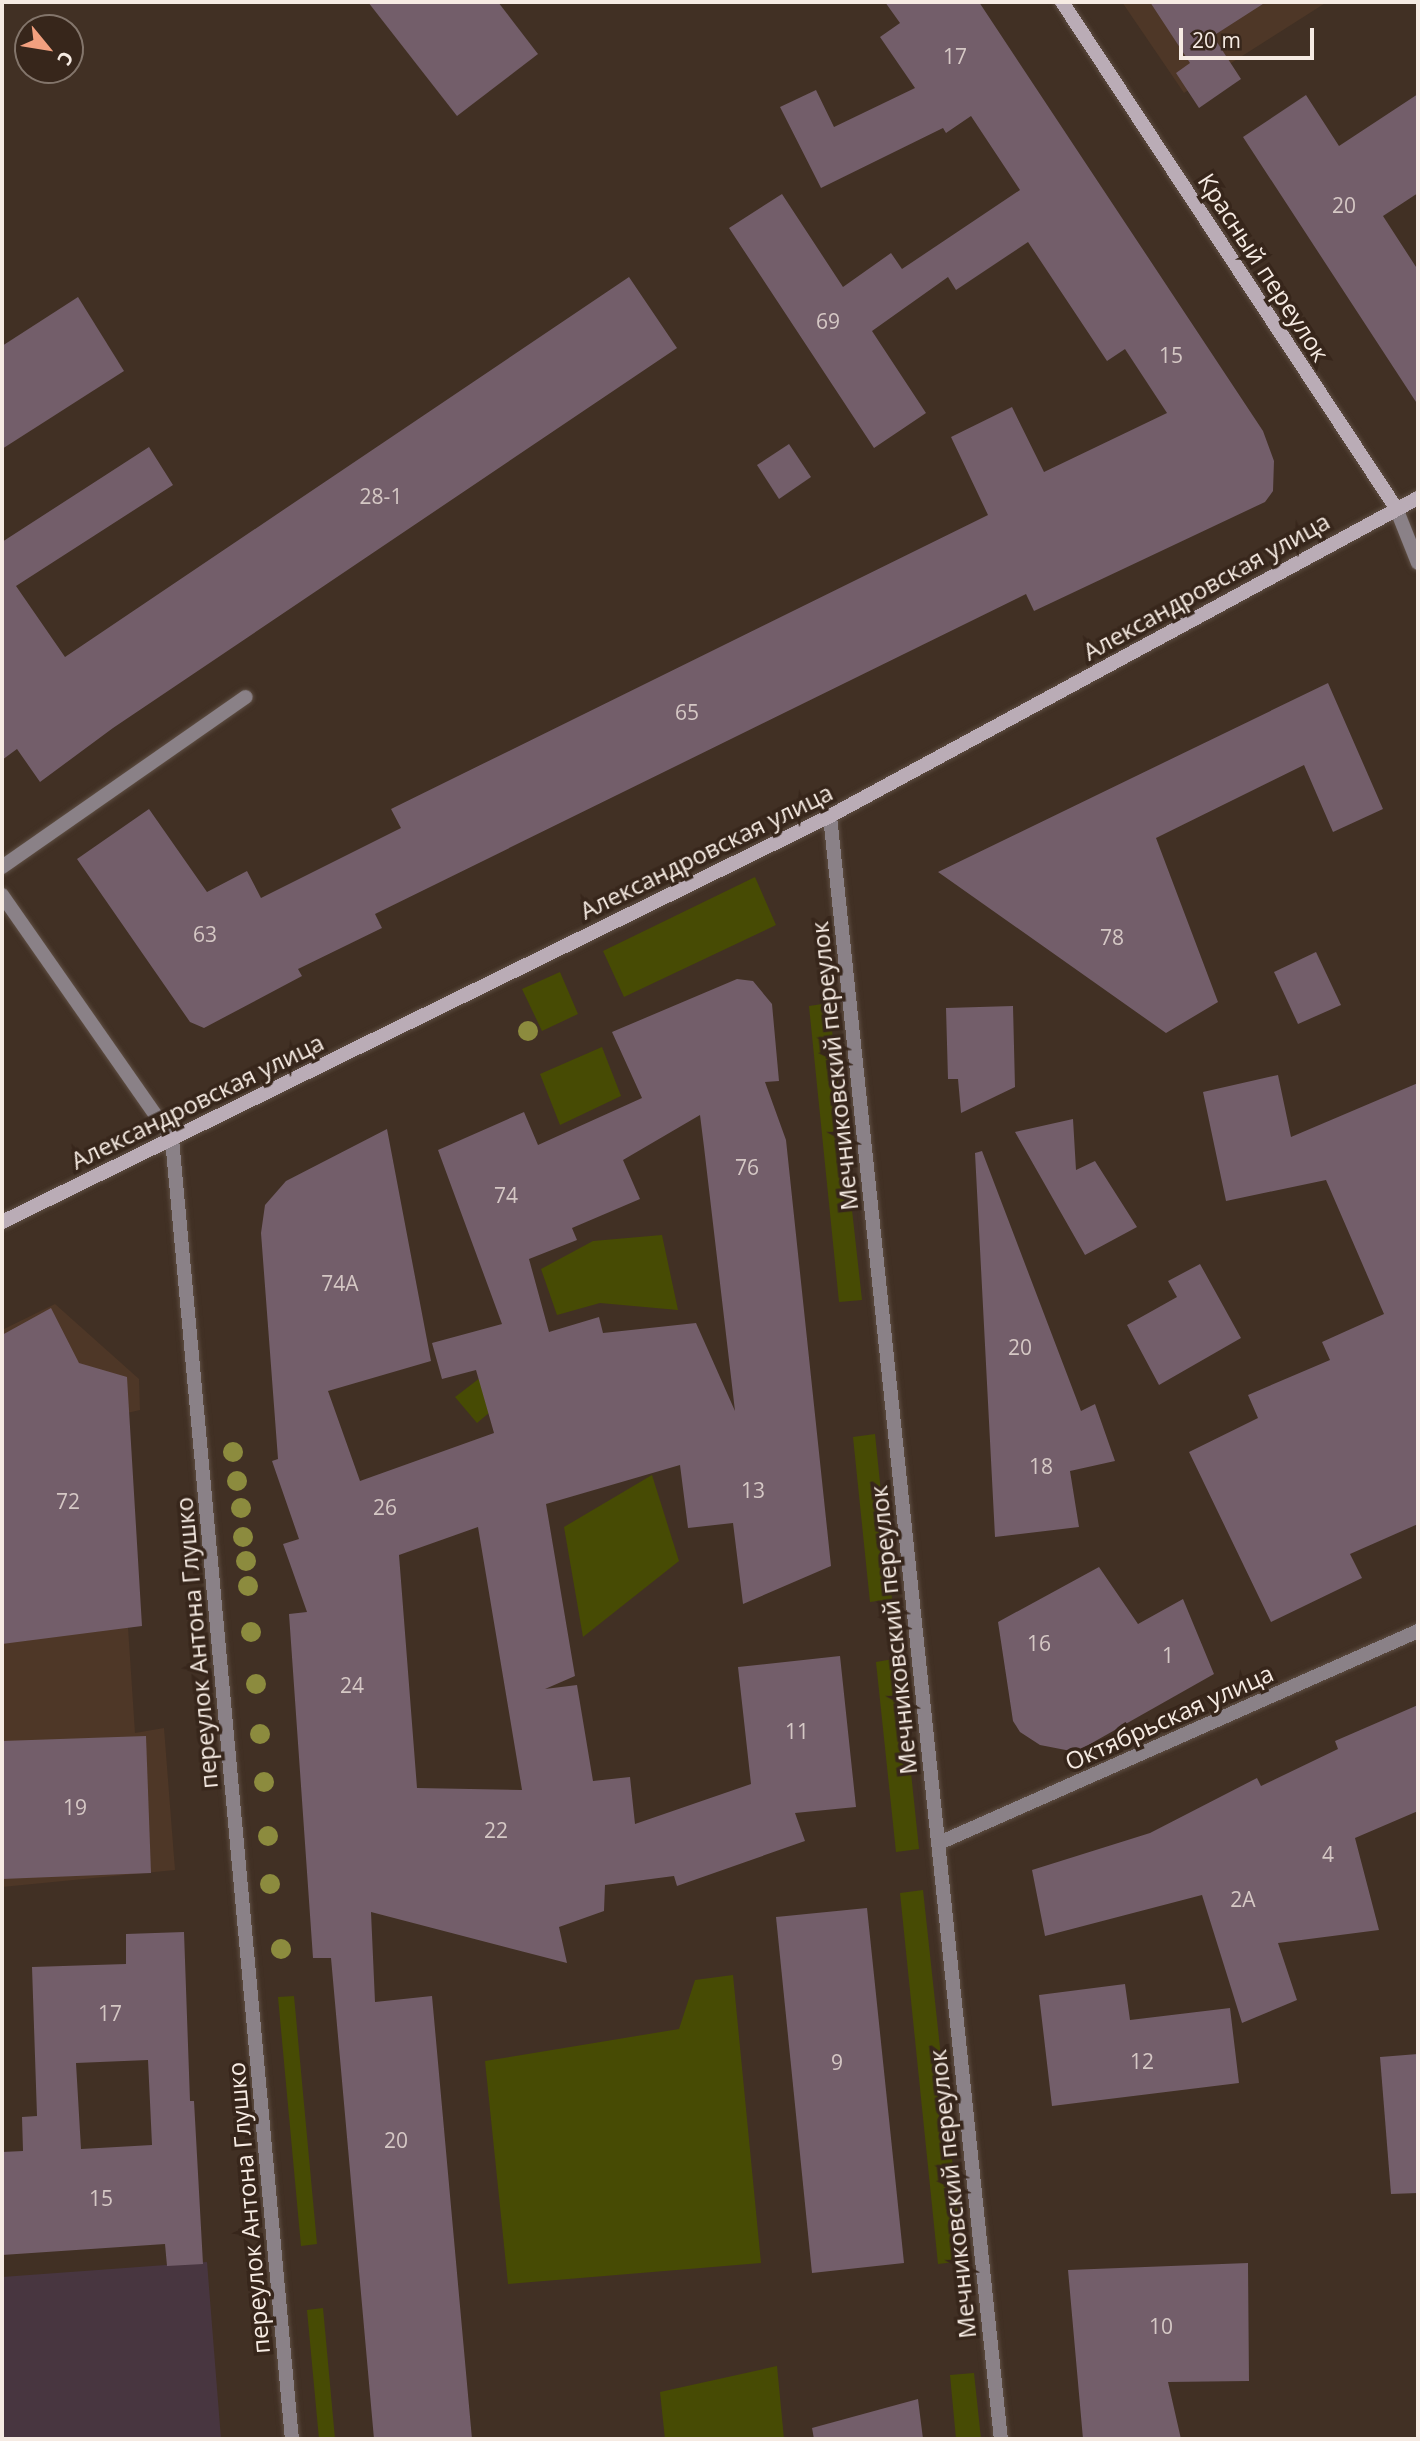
<!DOCTYPE html>
<meta charset="utf-8">
<style>
body{margin:0}
#map{position:relative;width:1420px;height:2441px;overflow:hidden;background:#413024;font-family:"Open Sans",sans-serif}
div>[style]{position:absolute}
.built>*{inset:0;background:#4e3727}
.medical>*{inset:0;background:#483640}
.green>*{inset:0;background:#474b04}
.building>*{inset:0;background:#735e6a}
.roads{filter:drop-shadow(0 0 2px #5e4e43) drop-shadow(0 0 2px #5e4e43)}
.lane>*{height:14px;margin:-7px;padding:0 7px;transform-origin:7px;border-radius:7px;background:#8a8187}
.street>*{height:14px;margin:-7px;padding:0 7px;transform-origin:7px;border-radius:7px;background:#8a8187}
.secondary>*{height:14px;margin:-7px;padding:0 7px;transform-origin:7px;border-radius:7px;background:#baacb6}
.trees>*{width:20px;height:20px;margin:-10px;border-radius:50%;background:#8c8b3e}
span{translate:-50% -50%;white-space:nowrap;text-align:center;line-height:1.15;-webkit-text-stroke:7px #37261b;paint-order:stroke}
.number-label{font-size:21px;color:#d5c8c5}
.number-label span{-webkit-text-stroke-width:0}
.street-label{font-size:24px;color:#f6ebe3}
.frame{position:absolute;inset:0;border:4px solid #f6ebe3;pointer-events:none}
.north{position:absolute;left:14px;top:14px;width:70px;height:70px;box-sizing:border-box;background:#37261b;border:2px solid #83756b;border-radius:50%;rotate:120deg;font-size:19px;font-weight:700;line-height:28px;text-align:center;color:#f6ebe3}
.north::after{content:'';display:block;margin:auto;width:24px;height:32px;background:#f2a07f;clip-path:polygon(50% 0,100% 100%,50% 72%,0 100%)}
.scale{position:absolute;left:1179px;top:28px;width:135px;height:32px;box-sizing:border-box;border:4px solid #f6ebe3;border-top:0;padding-left:9px;font-size:21px;line-height:24px;white-space:nowrap;color:#f6ebe3;-webkit-text-stroke:5px #37261b;paint-order:stroke}
</style>
<div id="map">
<div class="built">
<i style="clip-path:polygon(1122px 2px,1327px 2px,1184px 93px)"></i>
<i style="clip-path:polygon(55px 1304px,139px 1379px,140px 1410px,114px 1416px,135px 1733px,164px 1728px,175px 1870px,2px 1887px,2px 1330px)"></i>
</div>
<div class="medical">
<i style="clip-path:polygon(207px 2262px,221px 2439px,2px 2439px,2px 2277px)"></i>
</div>
<div class="green">
<i style="clip-path:polygon(755px 877px,776px 925px,624px 997px,603px 951px)"></i>
<i style="clip-path:polygon(560px 972px,578px 1014px,542px 1031px,522px 989px)"></i>
<i style="clip-path:polygon(829px 1003px,862px 1300px,839px 1302px,809px 1006px)"></i>
<i style="clip-path:polygon(602px 1047px,621px 1096px,560px 1125px,540px 1074px)"></i>
<i style="clip-path:polygon(662px 1235px,678px 1310px,600px 1303px,557px 1315px,541px 1269px,593px 1241px)"></i>
<i style="clip-path:polygon(493px 1368px,508px 1397px,477px 1423px,455px 1397px)"></i>
<i style="clip-path:polygon(875px 1434px,892px 1599px,870px 1602px,853px 1437px)"></i>
<i style="clip-path:polygon(652px 1475px,679px 1561px,583px 1637px,564px 1527px)"></i>
<i style="clip-path:polygon(899px 1658px,919px 1849px,896px 1852px,876px 1662px)"></i>
<i style="clip-path:polygon(923px 1890px,963px 2261px,938px 2264px,900px 1893px)"></i>
<i style="clip-path:polygon(733px 1975px,761px 2263px,508px 2284px,485px 2061px,679px 2029px,695px 1980px)"></i>
<i style="clip-path:polygon(294px 1996px,317px 2244px,301px 2246px,278px 1997px)"></i>
<i style="clip-path:polygon(323px 2308px,335px 2439px,319px 2439px,307px 2310px)"></i>
<i style="clip-path:polygon(777px 2366px,784px 2439px,665px 2439px,660px 2392px)"></i>
<i style="clip-path:polygon(974px 2373px,981px 2439px,956px 2439px,950px 2375px)"></i>
</div>
<div class="building">
<i style="clip-path:polygon(368px 2px,498px 2px,538px 54px,457px 116px)"></i>
<i style="clip-path:polygon(885px 2px,979px 2px,1263px 431px,1274px 461px,1273px 491px,1265px 502px,1034px 611px,1026px 594px,375px 914px,382px 928px,298px 969px,302px 976px,204px 1028px,190px 1022px,77px 859px,149px 809px,207px 892px,247px 871px,261px 898px,401px 828px,391px 809px,988px 515px,951px 437px,1012px 407px,1044px 472px,1167px 413px,1125px 349px,1107px 361px,1028px 242px,956px 290px,948px 277px,872px 331px,926px 413px,874px 448px,729px 228px,782px 194px,843px 287px,891px 253px,902px 269px,1020px 190px,971px 116px,946px 133px,943px 128px,821px 188px,780px 107px,816px 90px,834px 127px,915px 88px,880px 37px,900px 23px)"></i>
<i style="clip-path:polygon(1150px 2px,1266px 2px,1213px 36px,1241px 79px,1199px 108px,1176px 73px,1190px 63px)"></i>
<i style="clip-path:polygon(1418px 94px,1418px 193px,1383px 216px,1418px 270px,1418px 405px,1243px 137px,1306px 95px,1339px 146px)"></i>
<i style="clip-path:polygon(629px 277px,677px 348px,113px 728px,40px 782px,17px 749px,2px 760px,2px 542px,149px 447px,173px 485px,16px 586px,65px 657px)"></i>
<i style="clip-path:polygon(78px 297px,124px 371px,2px 449px,2px 346px)"></i>
<i style="clip-path:polygon(789px 444px,811px 477px,779px 499px,757px 465px)"></i>
<i style="clip-path:polygon(1328px 683px,1383px 809px,1333px 832px,1304px 765px,1156px 838px,1218px 1002px,1166px 1033px,938px 872px)"></i>
<i style="clip-path:polygon(1316px 952px,1341px 1005px,1298px 1024px,1274px 972px)"></i>
<i style="clip-path:polygon(evenodd,737px 979px,753px 981px,772px 1004px,779px 1081px,765px 1082px,786px 1140px,831px 1566px,743px 1604px,733px 1523px,688px 1528px,680px 1465px,546px 1504px,575px 1676px,545px 1689px,577px 1685px,593px 1781px,630px 1777px,635px 1824px,751px 1784px,738px 1667px,840px 1656px,856px 1807px,795px 1813px,805px 1841px,677px 1886px,674px 1876px,605px 1885px,604px 1911px,559px 1927px,567px 1963px,371px 1912px,375px 2002px,432px 1996px,472px 2439px,374px 2439px,331px 1958px,313px 1958px,289px 1614px,307px 1612px,283px 1544px,299px 1539px,272px 1461px,278px 1459px,261px 1233px,265px 1205px,286px 1181px,387px 1129px,431px 1361px,328px 1391px,360px 1481px,494px 1433px,476px 1370px,442px 1379px,432px 1343px,502px 1324px,438px 1150px,524px 1112px,538px 1145px,642px 1098px,612px 1032px,737px 979px,700px 1115px,704px 1147px,735px 1411px,696px 1323px,603px 1333px,599px 1317px,549px 1332px,529px 1259px,577px 1240px,572px 1228px,640px 1199px,623px 1160px,700px 1115px,737px 979px,478px 1527px,522px 1790px,417px 1788px,399px 1555px,478px 1527px)"></i>
<i style="clip-path:polygon(1013px 1006px,1015px 1087px,961px 1113px,958px 1079px,948px 1079px,946px 1008px)"></i>
<i style="clip-path:polygon(1278px 1075px,1291px 1137px,1418px 1083px,1418px 1524px,1350px 1554px,1362px 1578px,1271px 1622px,1189px 1452px,1258px 1418px,1248px 1395px,1330px 1360px,1322px 1342px,1384px 1314px,1326px 1180px,1226px 1201px,1203px 1092px)"></i>
<i style="clip-path:polygon(1073px 1119px,1076px 1170px,1095px 1161px,1137px 1227px,1085px 1255px,1015px 1132px)"></i>
<i style="clip-path:polygon(982px 1151px,1081px 1411px,1095px 1404px,1115px 1461px,1070px 1471px,1079px 1527px,995px 1537px,975px 1153px)"></i>
<i style="clip-path:polygon(1200px 1264px,1241px 1338px,1159px 1385px,1127px 1325px,1177px 1297px,1168px 1281px)"></i>
<i style="clip-path:polygon(51px 1308px,79px 1363px,127px 1377px,142px 1626px,2px 1644px,2px 1335px)"></i>
<i style="clip-path:polygon(1099px 1567px,1138px 1624px,1183px 1599px,1214px 1674px,1076px 1752px,1040px 1745px,1020px 1732px,1013px 1721px,998px 1622px)"></i>
<i style="clip-path:polygon(1418px 1705px,1418px 1811px,1355px 1838px,1379px 1930px,1278px 1943px,1297px 2000px,1242px 2023px,1202px 1895px,1045px 1936px,1032px 1870px,1150px 1833px,1257px 1778px,1261px 1786px,1338px 1749px,1335px 1741px)"></i>
<i style="clip-path:polygon(146px 1736px,151px 1873px,2px 1879px,2px 1741px)"></i>
<i style="clip-path:polygon(867px 1908px,904px 2263px,812px 2273px,776px 1917px)"></i>
<i style="clip-path:polygon(evenodd,184px 1932px,190px 2101px,194px 2101px,203px 2264px,167px 2266px,165px 2244px,2px 2255px,2px 2152px,23px 2151px,22px 2117px,37px 2116px,32px 1967px,126px 1964px,126px 1934px,184px 1932px,148px 2060px,152px 2145px,81px 2149px,76px 2063px,148px 2060px)"></i>
<i style="clip-path:polygon(1125px 1984px,1130px 2020px,1230px 2008px,1239px 2083px,1052px 2106px,1039px 1995px)"></i>
<i style="clip-path:polygon(1418px 2054px,1418px 2193px,1391px 2194px,1380px 2057px)"></i>
<i style="clip-path:polygon(1248px 2263px,1249px 2381px,1168px 2382px,1181px 2439px,1083px 2439px,1068px 2270px)"></i>
<i style="clip-path:polygon(918px 2399px,923px 2439px,814px 2439px,812px 2428px)"></i>
</div>
<div class="roads">
<div class="lane">
<i style="left:2px;top:867px;width:297px;rotate:-34.9deg"></i>
</div>
<div class="street">
<i style="left:1396px;top:508px;width:59px;rotate:68.2deg"></i>
<i style="left:830px;top:816px;width:1632px;rotate:83.99deg"></i>
<i style="left:2px;top:895px;width:297px;rotate:55.1deg"></i>
<i style="left:172px;top:1139px;width:1306px;rotate:84.73deg"></i>
<i style="left:939px;top:1843px;width:524px;rotate:-23.87deg"></i>
</div>
<div class="secondary">
<i style="left:1062px;top:2px;width:606px;rotate:56.57deg"></i>
<i style="left:2px;top:1222px;width:922px;rotate:-26.12deg"></i>
<i style="left:830px;top:816px;width:668px;rotate:-28.41deg"></i>
</div>
</div>
<div class="trees">
<i style="left:528px;top:1031px"></i>
<i style="left:233px;top:1452px"></i>
<i style="left:237px;top:1481px"></i>
<i style="left:241px;top:1508px"></i>
<i style="left:243px;top:1537px"></i>
<i style="left:246px;top:1561px"></i>
<i style="left:248px;top:1586px"></i>
<i style="left:251px;top:1632px"></i>
<i style="left:256px;top:1684px"></i>
<i style="left:260px;top:1734px"></i>
<i style="left:264px;top:1782px"></i>
<i style="left:268px;top:1836px"></i>
<i style="left:270px;top:1884px"></i>
<i style="left:281px;top:1949px"></i>
</div>
<div class="number-label">
<span style="left:955px;top:56px">17</span>
<span style="left:1344px;top:205px">20</span>
<span style="left:828px;top:321px">69</span>
<span style="left:1171px;top:355px">15</span>
<span style="left:381px;top:496px">28-1</span>
<span style="left:687px;top:712px">65</span>
<span style="left:205px;top:934px">63</span>
<span style="left:1112px;top:937px">78</span>
<span style="left:747px;top:1167px">76</span>
<span style="left:506px;top:1195px">74</span>
<span style="left:340px;top:1283px">74А</span>
<span style="left:1020px;top:1347px">20</span>
<span style="left:1041px;top:1466px">18</span>
<span style="left:753px;top:1490px">13</span>
<span style="left:68px;top:1501px">72</span>
<span style="left:385px;top:1507px">26</span>
<span style="left:1039px;top:1643px">16</span>
<span style="left:1168px;top:1655px">1</span>
<span style="left:352px;top:1685px">24</span>
<span style="left:797px;top:1731px">11</span>
<span style="left:75px;top:1807px">19</span>
<span style="left:496px;top:1830px">22</span>
<span style="left:1328px;top:1854px">4</span>
<span style="left:1243px;top:1899px">2А</span>
<span style="left:110px;top:2013px">17</span>
<span style="left:1142px;top:2061px">12</span>
<span style="left:837px;top:2062px">9</span>
<span style="left:396px;top:2140px">20</span>
<span style="left:101px;top:2198px">15</span>
<span style="left:1161px;top:2326px">10</span>
</div>
<div class="street-label">
<span style="left:1264px;top:267px;rotate:57deg">Красный переулок</span>
<span style="left:1206px;top:586px;rotate:-29deg">Александровская улица</span>
<span style="left:706px;top:851px;rotate:-26deg">Александровская улица</span>
<span style="left:834px;top:1066px;rotate:-96deg">Мечниковский переулок</span>
<span style="left:197px;top:1101px;rotate:-26deg">Александровская улица</span>
<span style="left:893px;top:1630px;rotate:-96deg">Мечниковский переулок</span>
<span style="left:196px;top:1643px;rotate:-95deg">переулок Антона Глушко</span>
<span style="left:1169px;top:1717px;rotate:-24deg">Октябрьская улица</span>
<span style="left:952px;top:2194px;rotate:-96deg">Мечниковский переулок</span>
<span style="left:248px;top:2208px;rotate:-95deg">переулок Антона Глушко</span>
</div>
<div class="frame"></div>
<div class="north">С</div>
<div class="scale">20 m</div>
</div>
